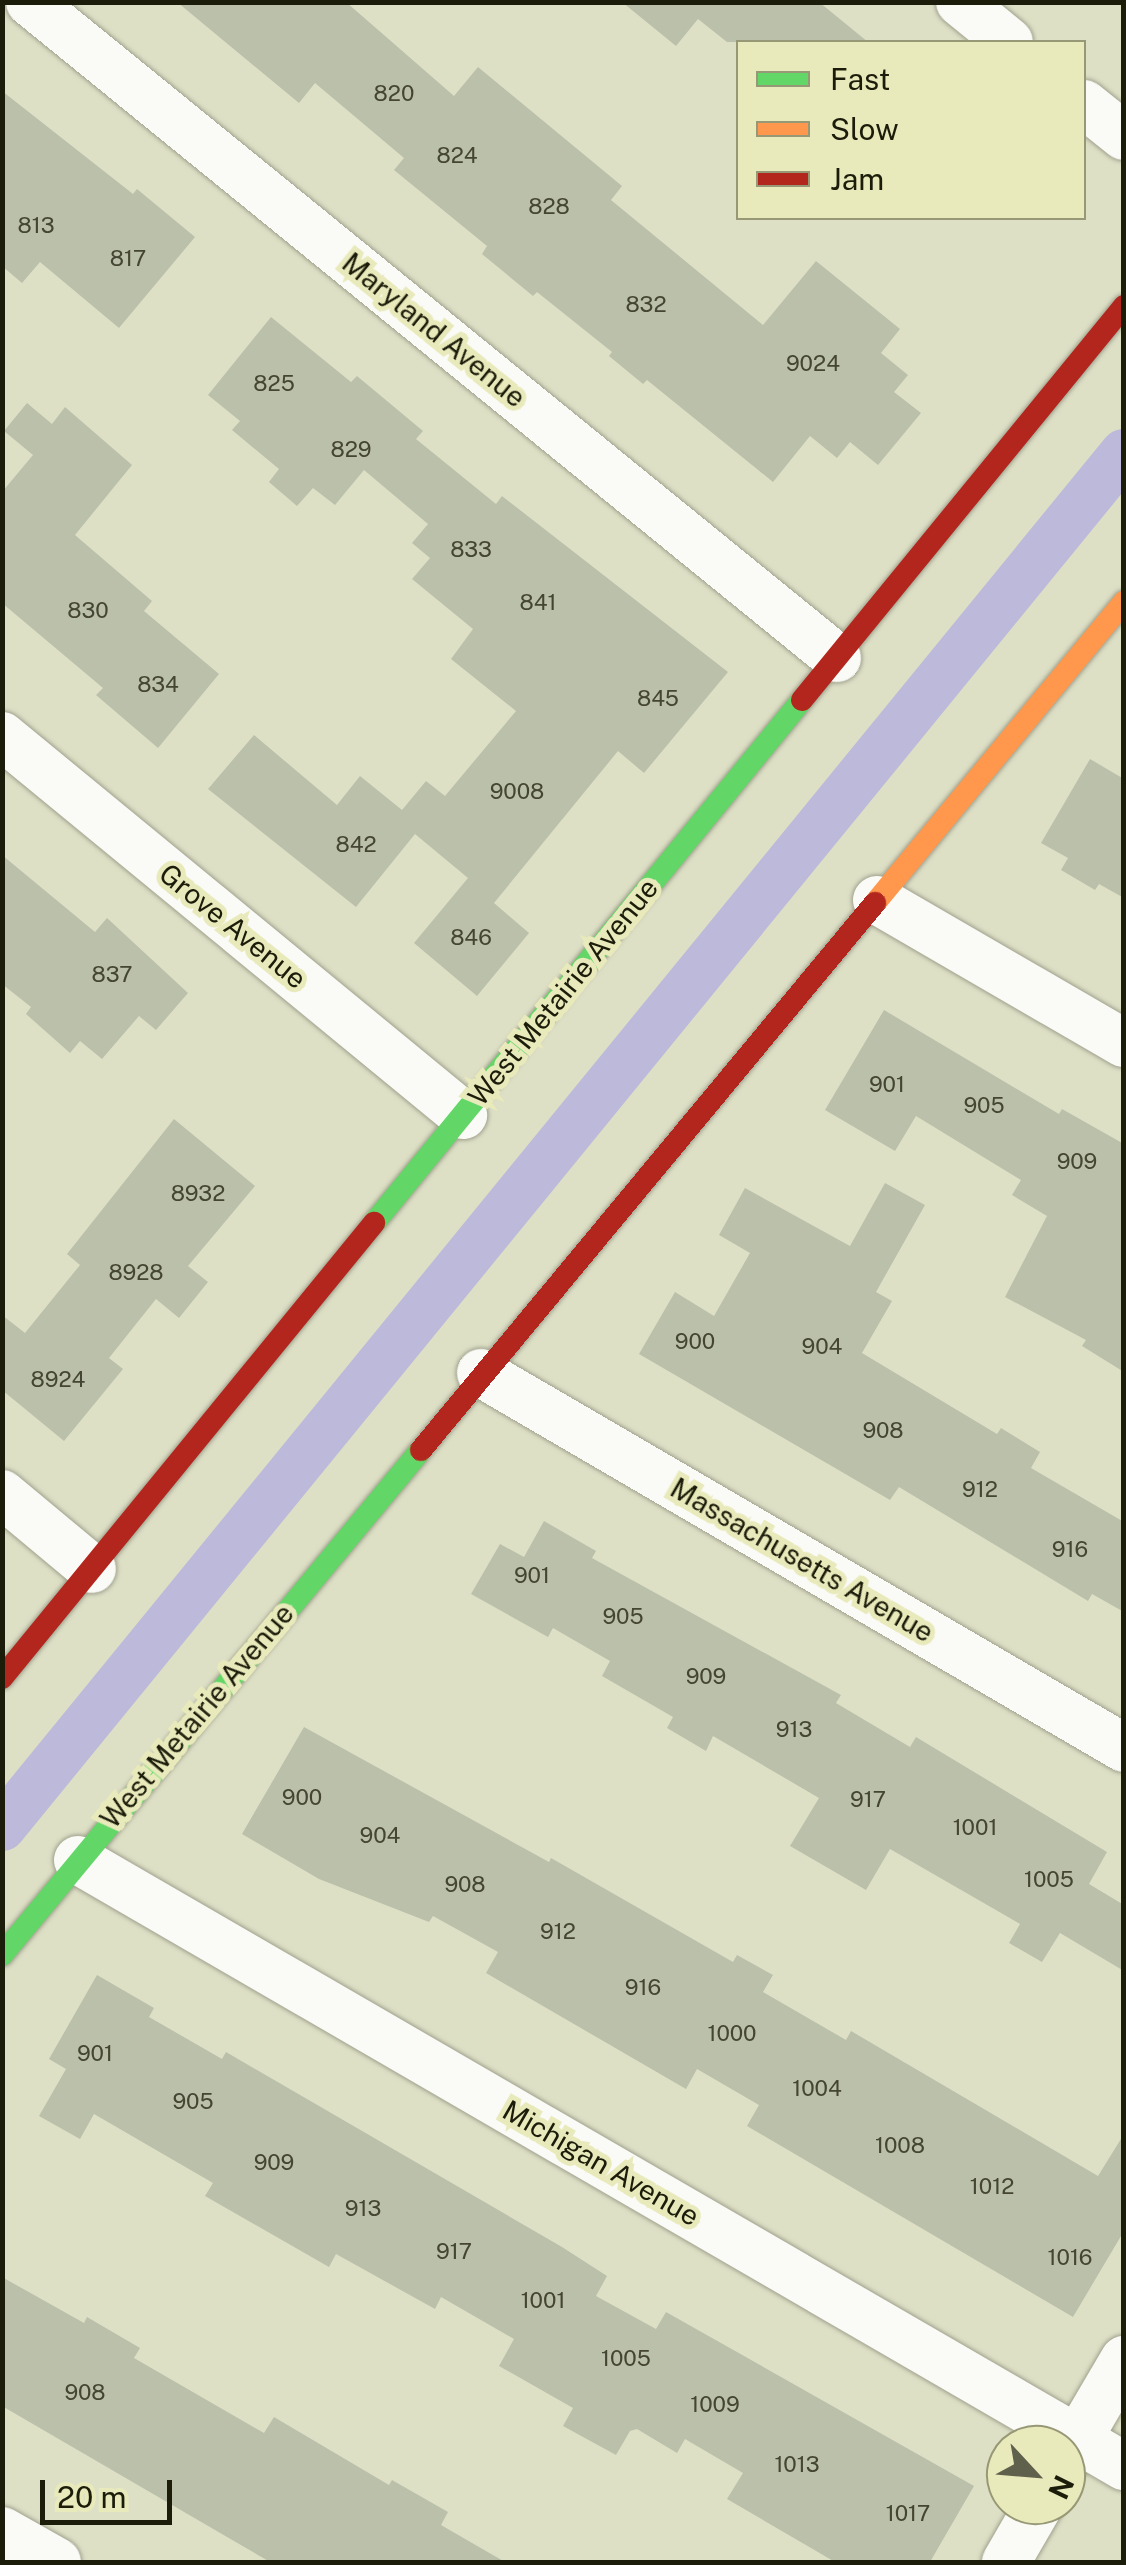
<!DOCTYPE html>
<style>
body{margin:0}
#map{position:relative;width:1126px;height:2565px;overflow:hidden;background:#dee0c6;font-family:"Public Sans",sans-serif}
div>[style]{position:absolute}
.canal>*{height:48px;margin:-24px;padding:0 24px;transform-origin:24px;border-radius:24px;background:#bcb9da}
.building>*{inset:0;background:#bac0a9}
.roads{filter:drop-shadow(0 0 2px #a0a18d) drop-shadow(0 0 2px #a0a18d)}
.street>*{height:48px;margin:-24px;padding:0 24px;transform-origin:24px;border-radius:24px;background:#fafaf6}
.fast>*{height:22px;margin:-11px;padding:0 11px;transform-origin:11px;border-radius:11px;background:#63d668}
.slow>*{height:22px;margin:-11px;padding:0 11px;transform-origin:11px;border-radius:11px;background:#ff974d}
.jam>*{height:22px;margin:-11px;padding:0 11px;transform-origin:11px;border-radius:11px;background:#b3261e}
span{translate:-50% -50%;white-space:nowrap;text-align:center;line-height:1.15;-webkit-text-stroke:10px #e9eabb;paint-order:stroke}
.number-label{font-size:22px;color:#444532}
.number-label span{-webkit-text-stroke-width:0}
.street-label{font-size:28px;color:#1c1c0b}
.frame{position:absolute;inset:0;border:5px solid #1c1c0b;pointer-events:none}
.legend{position:absolute;left:736px;top:40px;width:350px;height:180px;box-sizing:border-box;background:#e9eabb;border:2px solid #979875;margin:0;padding:12px 18px;list-style:none;font-size:30px;color:#1c1c0b}
.legend li{display:flex;align-items:center;gap:20px;height:50px}
.legend b{width:50px;border:2px solid #979875}
.north{position:absolute;left:986px;top:2425px;width:100px;height:100px;box-sizing:border-box;background:#e9eabb;border:2px solid #979875;border-radius:50%;rotate:116deg;font-size:28px;font-weight:700;line-height:40px;text-align:center;color:#1c1c0b}
.north::after{content:'';display:block;margin:auto;width:35px;height:45px;background:#60614c;clip-path:polygon(50% 0,100% 100%,50% 72%,0 100%)}
.scale{position:absolute;left:40px;top:2480px;width:132px;height:45px;box-sizing:border-box;border:5px solid #1c1c0b;border-top:0;padding-left:12px;font-size:30px;line-height:35px;white-space:nowrap;color:#1c1c0b;-webkit-text-stroke:8px #e9eabb;paint-order:stroke}
</style>
<div id="map">
<div class="canal">
<i style="left:2px;top:1827px;width:1774px;rotate:-50.77deg"></i>
</div>
<div class="building">
<i style="clip-path:polygon(177px 2px,346px 2px,454px 96px,478px 67px,622px 186px,611px 200px,763px 325px,816px 261px,900px 329px,881px 353px,908px 375px,894px 392px,921px 413px,878px 465px,850px 442px,837px 458px,810px 436px,773px 482px,647px 380px,643px 384px,609px 356px,612px 352px,537px 292px,533px 296px,482px 254px,487px 246px,394px 170px,404px 158px,315px 83px,299px 103px)"></i>
<i style="clip-path:polygon(622px 2px,819px 2px,868px 42px,727px 42px,698px 19px,676px 46px)"></i>
<i style="clip-path:polygon(2px 91px,133px 194px,137px 189px,195px 237px,119px 328px,40px 262px,22px 283px,2px 266px)"></i>
<i style="clip-path:polygon(271px 317px,351px 382px,357px 376px,423px 431px,416px 439px,496px 504px,502px 496px,728px 672px,644px 773px,618px 751px,494px 903px,529px 933px,477px 996px,414px 943px,468px 878px,415px 834px,356px 907px,208px 789px,254px 735px,337px 805px,360px 776px,402px 810px,426px 781px,445px 796px,516px 711px,451px 659px,473px 629px,412px 579px,430px 558px,412px 543px,428px 524px,364px 470px,335px 505px,313px 488px,297px 506px,269px 482px,279px 469px,232px 430px,240px 421px,208px 395px)"></i>
<i style="clip-path:polygon(27px 403px,52px 424px,65px 407px,132px 465px,75px 535px,152px 601px,144px 611px,219px 674px,158px 748px,96px 695px,103px 688px,2px 603px,2px 492px,33px 455px,4px 431px)"></i>
<i style="clip-path:polygon(1090px 759px,1124px 779px,1124px 898px,1099px 884px,1095px 890px,1061px 870px,1068px 858px,1041px 843px)"></i>
<i style="clip-path:polygon(2px 855px,95px 932px,107px 918px,188px 993px,156px 1030px,139px 1016px,102px 1059px,80px 1041px,70px 1053px,26px 1014px,31px 1007px,2px 984px)"></i>
<i style="clip-path:polygon(884px 1010px,1059px 1114px,1062px 1109px,1124px 1144px,1124px 1372px,1082px 1346px,1086px 1340px,1005px 1297px,1047px 1216px,1012px 1195px,1021px 1180px,916px 1116px,895px 1151px,825px 1110px)"></i>
<i style="clip-path:polygon(174px 1119px,255px 1186px,188px 1266px,208px 1282px,179px 1318px,156px 1299px,109px 1358px,123px 1369px,64px 1441px,2px 1390px,2px 1315px,25px 1333px,80px 1265px,67px 1254px)"></i>
<i style="clip-path:polygon(885px 1183px,925px 1205px,876px 1292px,892px 1301px,862px 1353px,997px 1434px,1001px 1428px,1040px 1452px,1031px 1468px,1124px 1522px,1124px 1612px,1092px 1594px,1088px 1601px,899px 1487px,890px 1500px,639px 1354px,675px 1292px,714px 1316px,750px 1253px,719px 1235px,745px 1188px,850px 1246px)"></i>
<i style="clip-path:polygon(544px 1521px,596px 1551px,592px 1558px,841px 1695px,836px 1703px,910px 1747px,916px 1737px,1107px 1852px,1089px 1884px,1124px 1905px,1124px 1971px,1060px 1933px,1042px 1962px,1009px 1943px,1020px 1924px,890px 1849px,866px 1890px,790px 1846px,819px 1798px,713px 1736px,706px 1751px,667px 1728px,673px 1717px,602px 1676px,610px 1661px,553px 1628px,548px 1637px,471px 1594px,500px 1544px,524px 1557px)"></i>
<i style="clip-path:polygon(304px 1727px,549px 1862px,551px 1858px,733px 1962px,737px 1955px,773px 1975px,763px 1992px,846px 2040px,851px 2031px,1098px 2176px,1124px 2134px,1124px 2231px,1073px 2317px,747px 2126px,759px 2105px,697px 2069px,686px 2089px,486px 1973px,498px 1952px,433px 1916px,429px 1922px,319px 1879px,242px 1834px)"></i>
<i style="clip-path:polygon(97px 1975px,154px 2008px,149px 2017px,222px 2059px,226px 2052px,562px 2247px,607px 2276px,596px 2296px,656px 2329px,666px 2312px,974px 2486px,930px 2562px,835px 2562px,727px 2499px,743px 2473px,685px 2439px,677px 2453px,637px 2429px,630px 2431px,616px 2455px,563px 2426px,573px 2408px,499px 2366px,514px 2339px,441px 2297px,435px 2309px,336px 2254px,329px 2267px,205px 2196px,213px 2183px,94px 2114px,80px 2139px,39px 2116px,66px 2069px,49px 2059px)"></i>
<i style="clip-path:polygon(2px 2277px,84px 2323px,87px 2317px,140px 2348px,134px 2358px,264px 2433px,274px 2417px,389px 2485px,392px 2480px,448px 2512px,441px 2525px,505px 2562px,270px 2562px,2px 2406px)"></i>
</div>
<div class="roads">
<div class="street">
<i style="left:30px;top:2px;width:1040px;rotate:39.11deg"></i>
<i style="left:960px;top:2px;width:63px;rotate:39.2deg"></i>
<i style="left:1084px;top:104px;width:51px;rotate:38.7deg"></i>
<i style="left:2px;top:736px;width:597px;rotate:39.42deg"></i>
<i style="left:877px;top:900px;width:285px;rotate:30.1deg"></i>
<i style="left:481px;top:1373px;width:744px;rotate:30.25deg"></i>
<i style="left:2px;top:1494px;width:117px;rotate:39.8deg"></i>
<i style="left:78px;top:1860px;width:1209px;rotate:30.09deg"></i>
<i style="left:1066px;top:2459px;width:115px;rotate:-59.6deg"></i>
<i style="left:2px;top:2531px;width:63px;rotate:29.4deg"></i>
<i style="left:1006px;top:2562px;width:66px;rotate:-59.9deg"></i>
</div>
<div class="fast">
<i style="left:374px;top:1223px;width:676px;rotate:-50.7deg"></i>
<i style="left:2px;top:1955px;width:656px;rotate:-50.32deg"></i>
</div>
<div class="slow">
<i style="left:875px;top:903px;width:391px;rotate:-50.4deg"></i>
</div>
<div class="jam">
<i style="left:802px;top:700px;width:509px;rotate:-50.74deg"></i>
<i style="left:421px;top:1450px;width:711px;rotate:-50.31deg"></i>
<i style="left:2px;top:1678px;width:588px;rotate:-50.73deg"></i>
</div>
</div>
<div class="number-label">
<span style="left:394px;top:94px">820</span>
<span style="left:457px;top:156px">824</span>
<span style="left:549px;top:207px">828</span>
<span style="left:36px;top:226px">813</span>
<span style="left:128px;top:259px">817</span>
<span style="left:646px;top:305px">832</span>
<span style="left:813px;top:364px">9024</span>
<span style="left:274px;top:384px">825</span>
<span style="left:351px;top:450px">829</span>
<span style="left:471px;top:550px">833</span>
<span style="left:538px;top:603px">841</span>
<span style="left:88px;top:611px">830</span>
<span style="left:158px;top:685px">834</span>
<span style="left:658px;top:699px">845</span>
<span style="left:517px;top:792px">9008</span>
<span style="left:356px;top:845px">842</span>
<span style="left:471px;top:938px">846</span>
<span style="left:112px;top:975px">837</span>
<span style="left:887px;top:1085px">901</span>
<span style="left:984px;top:1106px">905</span>
<span style="left:1077px;top:1162px">909</span>
<span style="left:198px;top:1194px">8932</span>
<span style="left:136px;top:1273px">8928</span>
<span style="left:695px;top:1342px">900</span>
<span style="left:822px;top:1347px">904</span>
<span style="left:58px;top:1380px">8924</span>
<span style="left:883px;top:1431px">908</span>
<span style="left:980px;top:1490px">912</span>
<span style="left:1070px;top:1550px">916</span>
<span style="left:532px;top:1576px">901</span>
<span style="left:623px;top:1617px">905</span>
<span style="left:706px;top:1677px">909</span>
<span style="left:794px;top:1730px">913</span>
<span style="left:302px;top:1798px">900</span>
<span style="left:868px;top:1800px">917</span>
<span style="left:975px;top:1828px">1001</span>
<span style="left:380px;top:1836px">904</span>
<span style="left:1049px;top:1880px">1005</span>
<span style="left:465px;top:1885px">908</span>
<span style="left:558px;top:1932px">912</span>
<span style="left:643px;top:1988px">916</span>
<span style="left:732px;top:2034px">1000</span>
<span style="left:95px;top:2054px">901</span>
<span style="left:817px;top:2089px">1004</span>
<span style="left:193px;top:2102px">905</span>
<span style="left:900px;top:2146px">1008</span>
<span style="left:274px;top:2163px">909</span>
<span style="left:992px;top:2187px">1012</span>
<span style="left:363px;top:2209px">913</span>
<span style="left:454px;top:2252px">917</span>
<span style="left:1070px;top:2258px">1016</span>
<span style="left:543px;top:2301px">1001</span>
<span style="left:626px;top:2359px">1005</span>
<span style="left:85px;top:2393px">908</span>
<span style="left:715px;top:2405px">1009</span>
<span style="left:797px;top:2465px">1013</span>
<span style="left:908px;top:2514px">1017</span>
</div>
<div class="street-label">
<span style="left:434px;top:330px;rotate:39deg">Maryland Avenue</span>
<span style="left:233px;top:926px;rotate:39deg">Grove Avenue</span>
<span style="left:563px;top:992px;rotate:-51deg">West Metairie Avenue</span>
<span style="left:802px;top:1560px;rotate:30deg">Massachusetts Avenue</span>
<span style="left:197px;top:1716px;rotate:-50deg">West Metairie Avenue</span>
<span style="left:601px;top:2163px;rotate:30deg">Michigan Avenue</span>
</div>
<div class="frame"></div>
<ul class="legend">
<li><b style="height:12px;background:#63d668"></b>Fast</li>
<li><b style="height:12px;background:#ff974d"></b>Slow</li>
<li><b style="height:12px;background:#b3261e"></b>Jam</li>
</ul>
<div class="north">N</div>
<div class="scale">20 m</div>
</div>
